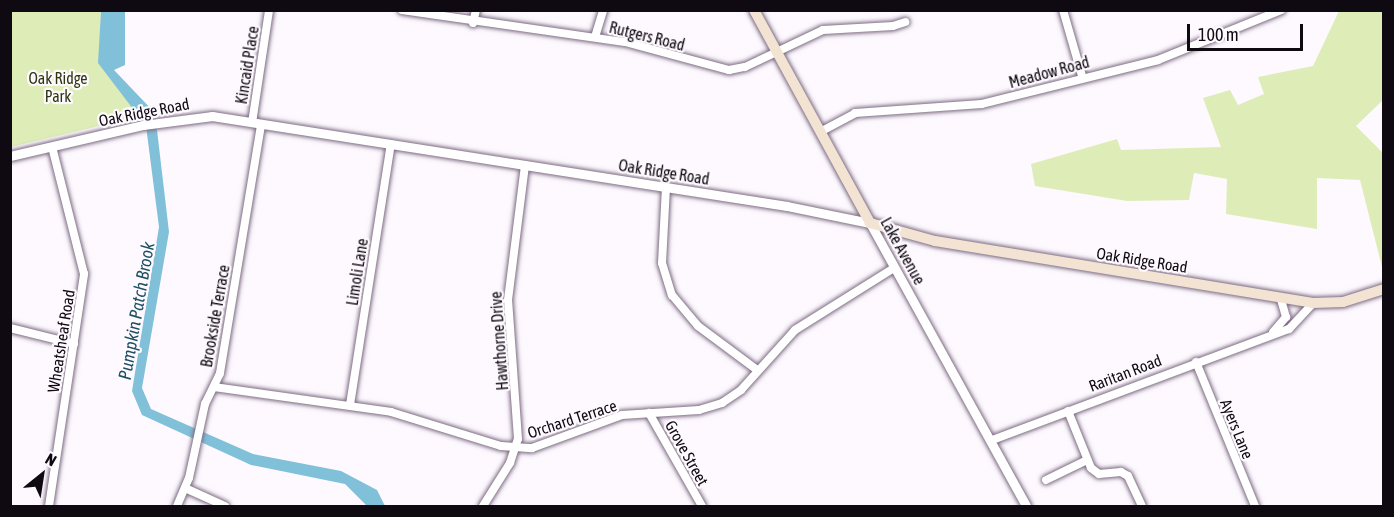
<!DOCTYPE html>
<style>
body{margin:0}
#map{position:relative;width:1394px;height:517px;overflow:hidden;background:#fdf9fe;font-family:"Asap Condensed",sans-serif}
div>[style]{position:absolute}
.green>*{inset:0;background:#deedb8}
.water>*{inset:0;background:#81c0d9}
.roads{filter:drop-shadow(0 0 2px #7d6b83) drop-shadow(0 0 2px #7d6b83)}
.minor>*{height:8px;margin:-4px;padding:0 4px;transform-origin:4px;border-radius:4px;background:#fff}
.tertiary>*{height:9px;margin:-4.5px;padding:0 4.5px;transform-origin:4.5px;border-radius:4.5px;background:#fff}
.secondary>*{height:10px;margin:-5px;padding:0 5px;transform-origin:5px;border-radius:5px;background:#f2e3d2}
span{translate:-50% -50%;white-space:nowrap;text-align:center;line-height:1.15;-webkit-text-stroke:4.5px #fdf9fe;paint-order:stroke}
.street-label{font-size:16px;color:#0f0911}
.park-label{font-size:16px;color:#2d360e}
.water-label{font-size:18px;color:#1c4f62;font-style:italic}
.frame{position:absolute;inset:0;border:12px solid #0f0911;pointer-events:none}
.north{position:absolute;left:12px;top:445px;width:60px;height:60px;-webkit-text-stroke:4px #fdf9fe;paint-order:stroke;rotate:30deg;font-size:16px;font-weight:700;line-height:24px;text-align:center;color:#0f0911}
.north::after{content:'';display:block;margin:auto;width:21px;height:27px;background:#0f0911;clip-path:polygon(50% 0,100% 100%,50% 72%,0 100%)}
.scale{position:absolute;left:1187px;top:24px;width:116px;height:27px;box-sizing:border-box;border:3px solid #0f0911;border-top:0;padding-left:8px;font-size:18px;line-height:21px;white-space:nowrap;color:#0f0911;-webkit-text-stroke:4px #fdf9fe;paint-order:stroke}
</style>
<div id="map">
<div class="green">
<i style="clip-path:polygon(10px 11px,101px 11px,99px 63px,141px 116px,11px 147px)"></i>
<i style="clip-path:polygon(1339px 11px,1383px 11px,1383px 100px,1356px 126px,1383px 153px,1383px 271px,1360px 180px,1317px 178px,1317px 229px,1226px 214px,1227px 179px,1194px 173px,1189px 200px,1127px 201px,1035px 186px,1031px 164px,1117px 139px,1121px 150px,1221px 147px,1203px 98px,1230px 90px,1238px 105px,1264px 94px,1258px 77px,1313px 66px)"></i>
</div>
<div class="water">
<i style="clip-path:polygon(101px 11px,125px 11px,125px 65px,114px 70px,155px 113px,169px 232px,142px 388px,151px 409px,253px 454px,341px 471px,377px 490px,385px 506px,367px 506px,345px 484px,251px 465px,142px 415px,132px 391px,159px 227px,146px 126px,98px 63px)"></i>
</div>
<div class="roads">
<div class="minor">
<i style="left:402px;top:10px;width:225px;rotate:8.2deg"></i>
<i style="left:625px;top:42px;width:108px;rotate:15.1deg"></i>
<i style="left:729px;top:70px;width:16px;rotate:-11deg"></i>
<i style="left:745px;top:67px;width:86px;rotate:-25.4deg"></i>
<i style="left:823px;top:30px;width:70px;rotate:-3.3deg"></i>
<i style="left:893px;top:26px;width:13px;rotate:-18deg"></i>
<i style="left:1063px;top:10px;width:69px;rotate:73.9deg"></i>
<i style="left:473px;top:23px;width:13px;rotate:-77deg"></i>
<i style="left:595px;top:37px;width:28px;rotate:-73deg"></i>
<i style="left:252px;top:123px;width:114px;rotate:-81.4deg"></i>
<i style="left:820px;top:132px;width:40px;rotate:-28deg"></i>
<i style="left:855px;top:113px;width:127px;rotate:-4.1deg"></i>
<i style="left:982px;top:104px;width:181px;rotate:-14deg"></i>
<i style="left:1158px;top:60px;width:133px;rotate:-22.1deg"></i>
<i style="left:666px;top:187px;width:76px;rotate:93deg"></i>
<i style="left:662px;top:263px;width:34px;rotate:73deg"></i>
<i style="left:672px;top:295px;width:40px;rotate:50deg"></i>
<i style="left:698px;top:326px;width:72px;rotate:36.6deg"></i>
<i style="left:10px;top:328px;width:66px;rotate:14deg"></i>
<i style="left:1273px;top:332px;width:20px;rotate:-49deg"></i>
<i style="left:1286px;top:317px;width:19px;rotate:-106deg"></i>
<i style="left:1196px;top:362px;width:156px;rotate:67.7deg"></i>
<i style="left:214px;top:387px;width:179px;rotate:8deg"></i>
<i style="left:391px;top:412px;width:115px;rotate:17.2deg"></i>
<i style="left:501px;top:446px;width:31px;rotate:4deg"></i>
<i style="left:532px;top:448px;width:96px;rotate:-20.1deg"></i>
<i style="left:622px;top:415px;width:77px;rotate:-3.7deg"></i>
<i style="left:699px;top:410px;width:24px;rotate:-17deg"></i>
<i style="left:722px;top:403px;width:23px;rotate:-34deg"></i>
<i style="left:741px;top:390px;width:81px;rotate:-48deg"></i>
<i style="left:795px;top:330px;width:117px;rotate:-32.1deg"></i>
<i style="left:350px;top:405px;width:264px;rotate:-81.1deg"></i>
<i style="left:1068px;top:411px;width:61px;rotate:68deg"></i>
<i style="left:1091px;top:468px;width:10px;rotate:37deg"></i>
<i style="left:1099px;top:474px;width:22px;rotate:-5deg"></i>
<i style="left:1121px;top:472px;width:8px;rotate:30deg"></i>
<i style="left:1128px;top:476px;width:33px;rotate:65deg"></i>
<i style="left:649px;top:413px;width:107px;rotate:60.3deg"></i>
<i style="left:992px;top:440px;width:317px;rotate:-20.5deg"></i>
<i style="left:1289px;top:329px;width:35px;rotate:-47deg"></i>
<i style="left:1046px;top:480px;width:46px;rotate:-26deg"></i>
<i style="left:185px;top:488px;width:44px;rotate:24.2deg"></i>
<i style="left:49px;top:506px;width:235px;rotate:-81.4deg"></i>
<i style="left:84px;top:274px;width:131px;rotate:-104.1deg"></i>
<i style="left:177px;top:506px;width:30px;rotate:-67deg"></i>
<i style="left:189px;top:478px;width:76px;rotate:-77.8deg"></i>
<i style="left:205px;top:404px;width:34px;rotate:-64deg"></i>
<i style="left:220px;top:373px;width:252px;rotate:-80.6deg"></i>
<i style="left:483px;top:506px;width:51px;rotate:-57.9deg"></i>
<i style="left:510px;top:463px;width:25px;rotate:-72deg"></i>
<i style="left:518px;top:439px;width:139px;rotate:-94.1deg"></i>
<i style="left:508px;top:300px;width:136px;rotate:-82.8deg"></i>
</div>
<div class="tertiary">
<i style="left:10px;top:156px;width:137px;rotate:-13.1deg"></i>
<i style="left:143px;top:125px;width:70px;rotate:-7.4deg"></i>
<i style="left:212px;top:116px;width:582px;rotate:8.9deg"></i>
<i style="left:787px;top:206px;width:85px;rotate:11.6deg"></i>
<i style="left:870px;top:223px;width:323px;rotate:61.1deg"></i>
</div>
<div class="secondary">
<i style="left:754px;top:10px;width:243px;rotate:61.4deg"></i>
<i style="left:870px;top:223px;width:67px;rotate:15.5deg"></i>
<i style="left:935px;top:241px;width:383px;rotate:9.3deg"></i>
<i style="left:1313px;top:303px;width:30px;rotate:-2deg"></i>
<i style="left:1343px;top:302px;width:43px;rotate:-17.6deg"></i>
</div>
</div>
<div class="street-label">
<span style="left:647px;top:36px;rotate:14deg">Rutgers Road</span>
<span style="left:247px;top:65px;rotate:-81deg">Kincaid Place</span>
<span style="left:1049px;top:72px;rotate:-15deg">Meadow Road</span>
<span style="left:144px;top:112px;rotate:-11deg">Oak Ridge Road</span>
<span style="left:664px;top:172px;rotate:9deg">Oak Ridge Road</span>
<span style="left:903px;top:251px;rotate:61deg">Lake Avenue</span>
<span style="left:1142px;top:260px;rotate:9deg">Oak Ridge Road</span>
<span style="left:357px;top:272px;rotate:-81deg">Limoli Lane</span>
<span style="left:215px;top:316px;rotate:-80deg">Brookside Terrace</span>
<span style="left:61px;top:341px;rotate:-81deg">Wheatsheaf Road</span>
<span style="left:499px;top:341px;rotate:-94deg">Hawthorne Drive</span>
<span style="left:1125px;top:373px;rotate:-21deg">Raritan Road</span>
<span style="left:572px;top:419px;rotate:-18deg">Orchard Terrace</span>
<span style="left:1237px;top:429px;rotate:68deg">Ayers Lane</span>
<span style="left:687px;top:453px;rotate:61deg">Grove Street</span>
</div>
<div class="park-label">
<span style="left:58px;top:87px">Oak Ridge<br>Park</span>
</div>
<div class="water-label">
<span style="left:137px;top:311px;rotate:-80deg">Pumpkin Patch Brook</span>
</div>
<div class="frame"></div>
<div class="north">N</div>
<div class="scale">100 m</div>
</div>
